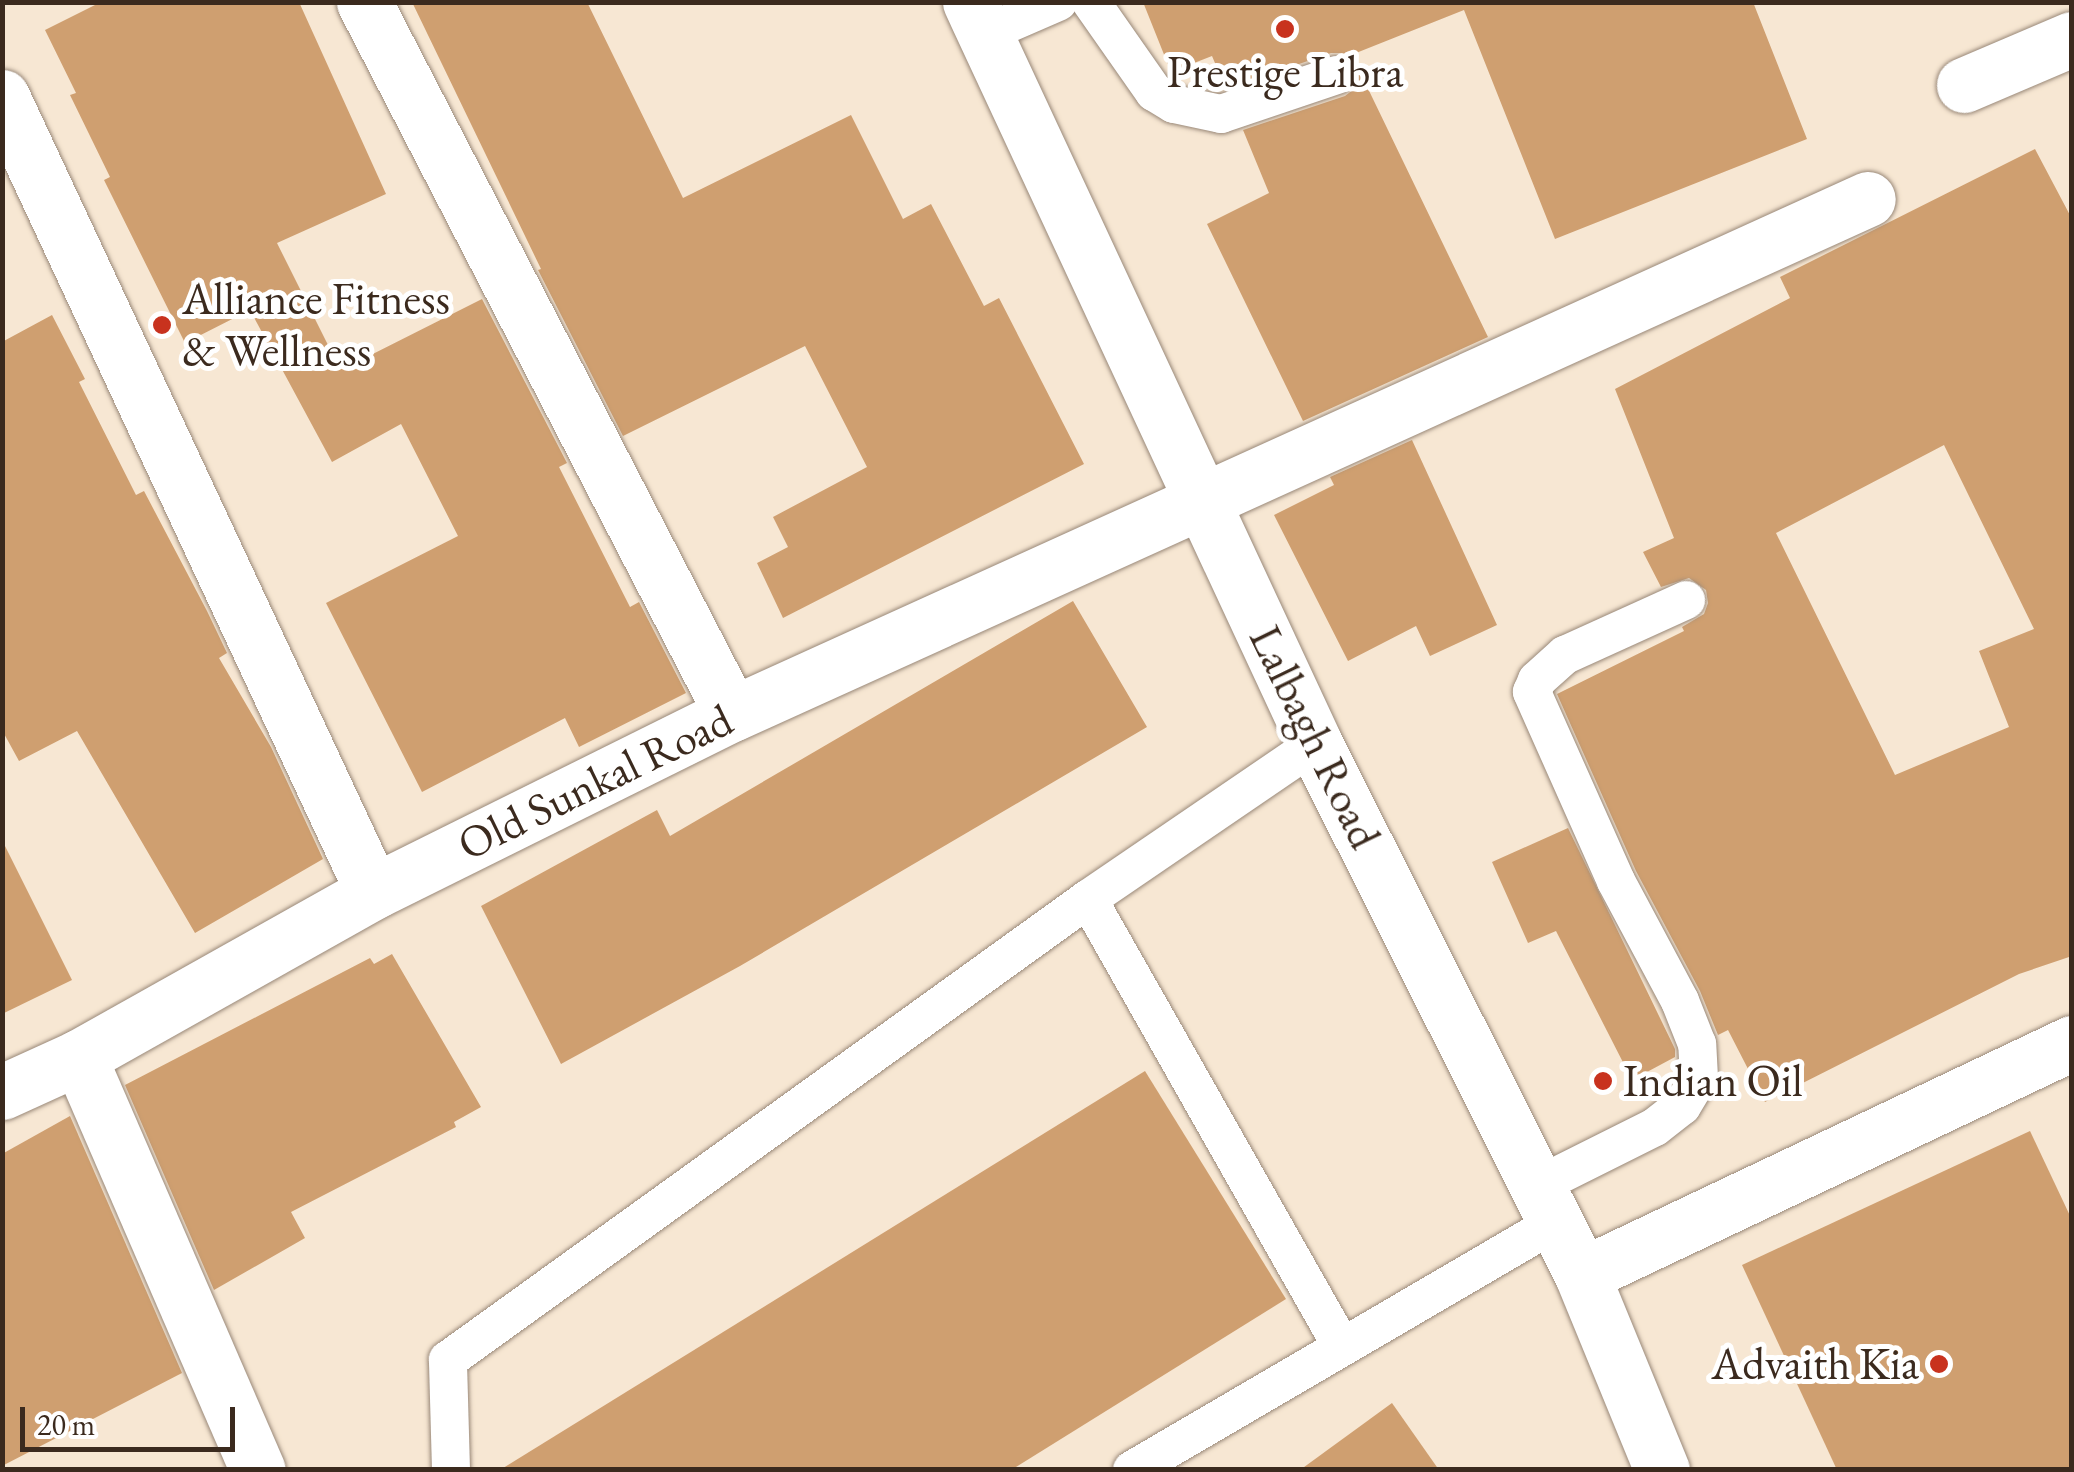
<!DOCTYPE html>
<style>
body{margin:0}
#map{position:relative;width:2074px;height:1472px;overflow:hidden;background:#f7e7d3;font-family:"EB Garamond",serif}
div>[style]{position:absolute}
.building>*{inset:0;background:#cf9f70}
.roads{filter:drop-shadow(0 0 2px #998878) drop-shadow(0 0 2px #998878)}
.lane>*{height:38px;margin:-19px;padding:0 19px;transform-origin:19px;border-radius:19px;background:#fff}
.street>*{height:55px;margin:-27.5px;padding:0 27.5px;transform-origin:27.5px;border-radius:27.5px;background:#fff}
.secondary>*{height:55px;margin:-27.5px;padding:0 27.5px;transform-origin:27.5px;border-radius:27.5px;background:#fff}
.dots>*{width:28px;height:28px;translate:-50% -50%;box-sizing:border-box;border:5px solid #fff;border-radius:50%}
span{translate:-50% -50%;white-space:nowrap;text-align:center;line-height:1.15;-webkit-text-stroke:10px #fff;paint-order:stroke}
.poi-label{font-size:45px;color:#3b2a1e}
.left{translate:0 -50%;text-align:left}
.right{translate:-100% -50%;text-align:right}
.street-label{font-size:45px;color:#3b2a1e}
.frame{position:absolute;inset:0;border:5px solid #3b2a1e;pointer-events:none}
.scale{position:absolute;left:20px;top:1407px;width:215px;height:45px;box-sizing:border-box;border:5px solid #3b2a1e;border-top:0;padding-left:12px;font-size:30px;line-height:35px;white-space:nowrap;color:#3b2a1e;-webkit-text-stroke:8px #fff;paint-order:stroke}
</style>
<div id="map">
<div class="building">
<i style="clip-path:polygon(101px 2px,299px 2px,386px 194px,277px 243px,330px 349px,345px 368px,482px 299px,567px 463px,559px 467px,630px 607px,639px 602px,686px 693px,579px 747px,565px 718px,422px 792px,326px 603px,458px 536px,401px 424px,332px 462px,250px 310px,185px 343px,104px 180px,110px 177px,70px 95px,76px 93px,45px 30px)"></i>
<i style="clip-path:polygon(412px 2px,587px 2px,683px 198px,851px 115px,903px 219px,931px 204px,984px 306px,999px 298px,1084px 464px,783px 618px,757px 563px,788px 547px,773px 517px,867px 467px,805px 346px,623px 436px,538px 270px,541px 269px)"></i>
<i style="clip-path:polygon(1143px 2px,1753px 2px,1807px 139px,1555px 239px,1464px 10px,1351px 55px,1355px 62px,1342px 53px,1331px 53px,1226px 89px,1212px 56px,1171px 72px)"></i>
<i style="clip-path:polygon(1359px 70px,1488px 337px,1303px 421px,1207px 224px,1269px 193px,1243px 130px,1345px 96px,1354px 89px)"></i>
<i style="clip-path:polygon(evenodd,2035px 149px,2072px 219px,2072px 956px,2019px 974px,1765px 1102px,1728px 1030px,1718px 1035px,1700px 991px,1636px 871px,1557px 694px,1684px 631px,1682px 627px,1704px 614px,1708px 603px,1706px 590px,1689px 578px,1661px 587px,1643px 552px,1674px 538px,1615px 389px,1790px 298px,1780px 277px,2035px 149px,1944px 445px,2034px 629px,1979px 651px,2009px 727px,1895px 775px,1776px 533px,1944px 445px)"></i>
<i style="clip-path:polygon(52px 315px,85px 379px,79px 382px,136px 495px,144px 491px,207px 611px,227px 653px,219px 658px,271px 747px,323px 859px,195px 933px,77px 731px,19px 761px,2px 730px,2px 342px)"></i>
<i style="clip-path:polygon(1412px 440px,1497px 625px,1430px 656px,1416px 626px,1348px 661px,1274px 515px,1334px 485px,1330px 477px)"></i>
<i style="clip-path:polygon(1073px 601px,1147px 727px,740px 966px,561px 1064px,481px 906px,657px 810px,670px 836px)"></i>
<i style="clip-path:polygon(1568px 828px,1675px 1049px,1675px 1057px,1632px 1080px,1556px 931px,1528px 943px,1492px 862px)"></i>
<i style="clip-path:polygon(2px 840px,72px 980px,2px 1014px)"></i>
<i style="clip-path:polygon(392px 954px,481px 1107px,454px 1122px,456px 1127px,291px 1212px,305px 1238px,214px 1290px,125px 1085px,370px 958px,374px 964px)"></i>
<i style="clip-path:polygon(1145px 1071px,1286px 1299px,1011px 1470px,500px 1470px)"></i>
<i style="clip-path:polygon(70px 1116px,182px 1373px,2px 1466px,2px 1154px)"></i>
<i style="clip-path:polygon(2030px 1131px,2072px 1220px,2072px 1470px,1837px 1470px,1742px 1265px)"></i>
<i style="clip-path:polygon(1392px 1403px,1439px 1470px,1300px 1470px)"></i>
</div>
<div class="roads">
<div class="lane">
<i style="left:1091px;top:2px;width:110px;rotate:55deg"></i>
<i style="left:1154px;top:92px;width:23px;rotate:31deg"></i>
<i style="left:1174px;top:104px;width:48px;rotate:12deg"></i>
<i style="left:1221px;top:114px;width:122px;rotate:-18.6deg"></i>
<i style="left:984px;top:34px;width:81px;rotate:-23.4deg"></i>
<i style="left:1088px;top:899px;width:515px;rotate:60.45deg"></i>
<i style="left:1537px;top:1186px;width:132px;rotate:-26.6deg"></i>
<i style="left:1655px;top:1127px;width:34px;rotate:-38deg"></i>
<i style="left:1682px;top:1106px;width:33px;rotate:-59deg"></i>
<i style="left:1699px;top:1078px;width:34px;rotate:-93deg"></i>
<i style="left:1697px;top:1044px;width:46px;rotate:-111.6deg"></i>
<i style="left:1680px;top:1001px;width:136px;rotate:-118.1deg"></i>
<i style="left:1616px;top:881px;width:207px;rotate:-114deg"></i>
<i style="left:1532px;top:692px;width:13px;rotate:-67deg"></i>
<i style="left:1537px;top:680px;width:38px;rotate:-42deg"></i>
<i style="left:1565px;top:655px;width:133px;rotate:-24.4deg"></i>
<i style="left:451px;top:1470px;width:110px;rotate:-91.6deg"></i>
<i style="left:448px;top:1360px;width:789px;rotate:-35.77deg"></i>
<i style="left:1088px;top:899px;width:275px;rotate:-34.3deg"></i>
<i style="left:1132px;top:1470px;width:491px;rotate:-30.3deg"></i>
</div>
<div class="street">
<i style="left:364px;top:2px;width:801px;rotate:62.67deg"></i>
<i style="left:1964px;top:85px;width:117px;rotate:-23.1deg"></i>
<i style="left:2px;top:97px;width:877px;rotate:64.98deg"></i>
<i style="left:79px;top:1057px;width:450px;rotate:66.6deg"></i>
<i style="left:2px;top:1092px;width:85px;rotate:-24.4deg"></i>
<i style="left:79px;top:1057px;width:337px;rotate:-29.3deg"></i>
<i style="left:373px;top:892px;width:401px;rotate:-26.4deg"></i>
<i style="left:732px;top:714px;width:1247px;rotate:-24.39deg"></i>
<i style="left:1582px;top:1275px;width:542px;rotate:-25.34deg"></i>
</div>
<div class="secondary">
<i style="left:970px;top:2px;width:818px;rotate:65.06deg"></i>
<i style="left:1315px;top:744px;width:594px;rotate:63.31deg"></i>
<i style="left:1582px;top:1275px;width:211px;rotate:67.7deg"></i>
</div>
</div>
<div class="dots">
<i style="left:1285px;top:29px;background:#c8321e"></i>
<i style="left:162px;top:325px;background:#c8321e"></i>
<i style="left:1603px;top:1081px;background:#c8321e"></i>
<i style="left:1939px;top:1364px;background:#c8321e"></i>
</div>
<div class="poi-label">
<span style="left:1285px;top:72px">Prestige Libra</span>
<span class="left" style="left:182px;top:325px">Alliance Fitness<br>&amp; Wellness</span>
<span class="left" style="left:1623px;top:1081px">Indian Oil</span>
<span class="right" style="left:1919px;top:1364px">Advaith Kia</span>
</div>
<div class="street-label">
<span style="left:1315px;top:737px;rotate:64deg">Lalbagh Road</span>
<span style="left:595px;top:782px;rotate:-26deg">Old Sunkal Road</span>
</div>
<div class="frame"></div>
<div class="scale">20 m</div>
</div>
